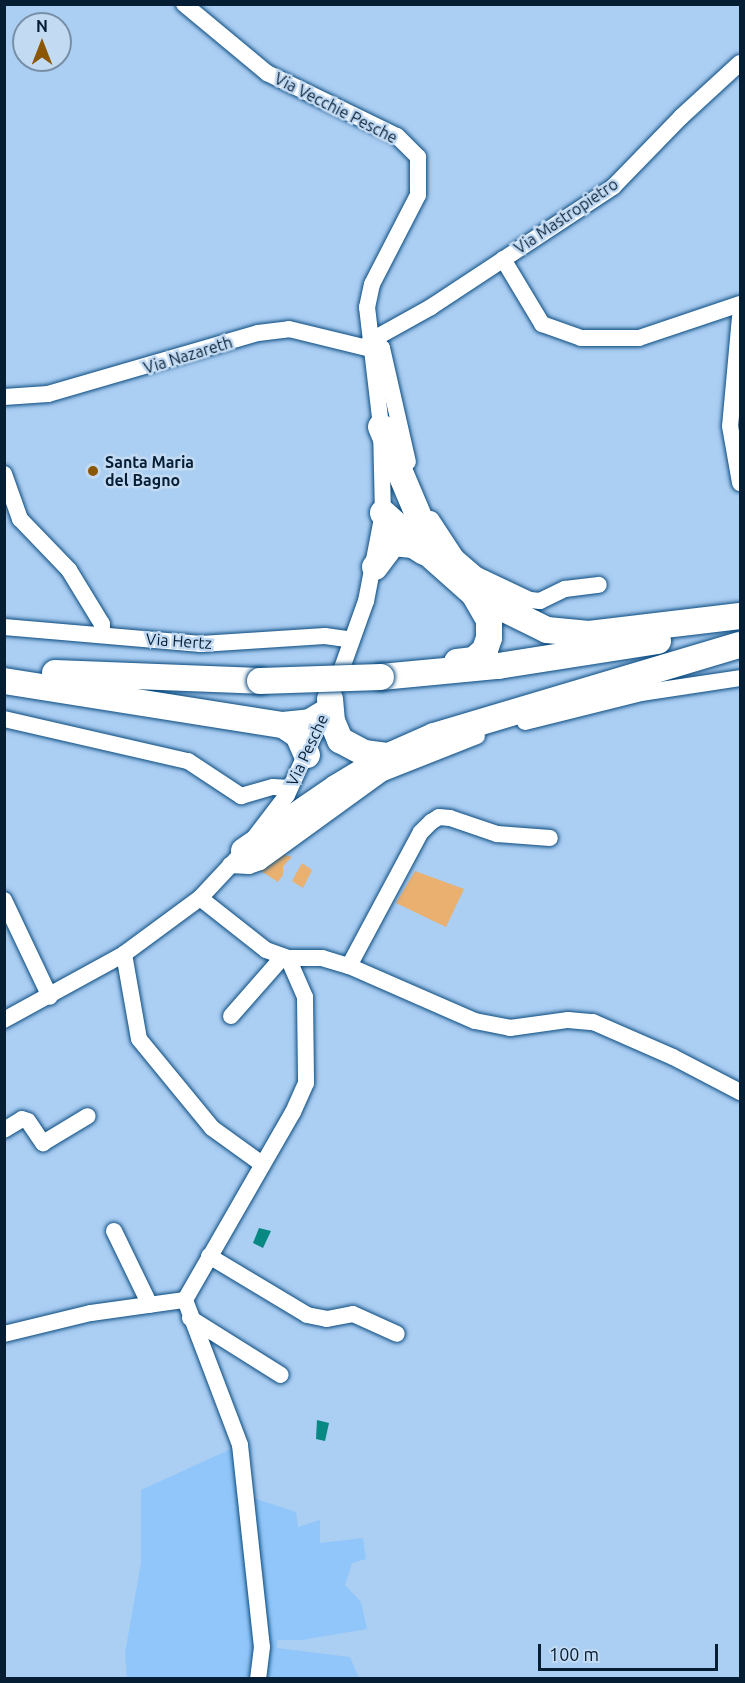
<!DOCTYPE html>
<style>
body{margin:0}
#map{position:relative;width:745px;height:1683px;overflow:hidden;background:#abcef3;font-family:Ubuntu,sans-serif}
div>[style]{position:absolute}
.built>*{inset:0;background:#91c6fa}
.green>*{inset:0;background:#e9b070}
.water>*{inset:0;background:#078882}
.roads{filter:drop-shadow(0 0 2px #0a4b7f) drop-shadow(0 0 2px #0a4b7f)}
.minor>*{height:16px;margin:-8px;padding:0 8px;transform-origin:8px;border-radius:8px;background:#fff}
.highway>*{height:26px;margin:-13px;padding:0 13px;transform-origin:13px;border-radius:13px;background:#fff}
.bridges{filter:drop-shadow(0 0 2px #0a4b7f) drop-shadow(0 0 2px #0a4b7f)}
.highway-bridge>*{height:26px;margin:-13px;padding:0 13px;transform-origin:13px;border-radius:13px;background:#fff}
.dots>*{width:16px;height:16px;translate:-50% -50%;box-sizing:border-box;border:3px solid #c3daf3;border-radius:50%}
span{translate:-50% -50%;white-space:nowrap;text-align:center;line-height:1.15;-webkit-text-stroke:5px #c3daf3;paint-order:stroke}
.street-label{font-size:16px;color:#051e34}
.poi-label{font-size:16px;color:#051e34;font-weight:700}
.left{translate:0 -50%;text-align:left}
.frame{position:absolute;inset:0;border:6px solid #051e34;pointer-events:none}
.north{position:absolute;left:12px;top:12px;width:60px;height:60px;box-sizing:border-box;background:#c3daf3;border:2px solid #778fa7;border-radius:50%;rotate:0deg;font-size:16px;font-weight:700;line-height:24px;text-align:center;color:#051e34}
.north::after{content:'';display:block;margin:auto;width:21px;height:27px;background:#8c5705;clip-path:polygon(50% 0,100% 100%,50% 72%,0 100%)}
.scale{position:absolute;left:538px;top:1644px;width:180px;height:27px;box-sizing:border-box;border:3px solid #051e34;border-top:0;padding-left:8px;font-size:18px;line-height:21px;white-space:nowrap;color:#051e34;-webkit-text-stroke:4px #c3daf3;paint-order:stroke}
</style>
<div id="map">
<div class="built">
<i style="clip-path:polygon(235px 1447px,250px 1497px,296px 1512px,298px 1527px,320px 1520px,320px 1543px,363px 1538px,366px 1559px,352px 1563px,345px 1585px,361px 1602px,367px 1629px,302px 1640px,277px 1640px,277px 1648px,350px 1657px,359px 1678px,127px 1678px,125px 1653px,141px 1563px,141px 1490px)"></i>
</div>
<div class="green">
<i style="clip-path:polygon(278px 853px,292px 857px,283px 866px,283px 875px,278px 882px,261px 871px)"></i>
<i style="clip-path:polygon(302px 863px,312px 870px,303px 888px,292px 881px)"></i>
<i style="clip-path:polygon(415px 871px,464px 889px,446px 927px,396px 903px)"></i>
</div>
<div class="water">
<i style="clip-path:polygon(259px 1228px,271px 1231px,263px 1248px,253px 1243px)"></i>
<i style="clip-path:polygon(317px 1420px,329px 1423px,325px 1441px,316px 1439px)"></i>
</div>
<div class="roads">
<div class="minor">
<i style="left:184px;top:4px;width:108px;rotate:39.7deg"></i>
<i style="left:267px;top:73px;width:144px;rotate:25.9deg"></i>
<i style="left:397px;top:136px;width:30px;rotate:45deg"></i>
<i style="left:418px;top:157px;width:38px;rotate:90deg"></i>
<i style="left:418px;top:195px;width:100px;rotate:117.3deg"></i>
<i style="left:372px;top:284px;width:24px;rotate:102deg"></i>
<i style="left:367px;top:307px;width:121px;rotate:83.3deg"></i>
<i style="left:381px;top:427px;width:86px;rotate:88.7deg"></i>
<i style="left:383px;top:513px;width:90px;rotate:100.9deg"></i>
<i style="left:366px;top:601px;width:89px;rotate:109.7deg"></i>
<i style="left:503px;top:259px;width:76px;rotate:59deg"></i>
<i style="left:542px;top:324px;width:41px;rotate:19.7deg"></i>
<i style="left:581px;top:338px;width:58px"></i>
<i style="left:639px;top:338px;width:107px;rotate:-18.6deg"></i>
<i style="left:740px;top:317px;width:109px;rotate:95.2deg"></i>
<i style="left:730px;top:426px;width:58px;rotate:80deg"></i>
<i style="left:370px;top:341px;width:70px;rotate:-29.1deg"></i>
<i style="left:431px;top:307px;width:218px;rotate:-33.4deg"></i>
<i style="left:613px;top:187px;width:98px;rotate:-45.8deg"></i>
<i style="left:681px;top:117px;width:80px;rotate:-42.5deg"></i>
<i style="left:370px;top:341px;width:14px;rotate:30deg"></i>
<i style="left:382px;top:348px;width:117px;rotate:77.2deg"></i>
<i style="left:4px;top:397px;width:44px;rotate:-3.9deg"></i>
<i style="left:48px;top:394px;width:219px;rotate:-16.2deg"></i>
<i style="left:258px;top:333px;width:31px;rotate:-7deg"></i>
<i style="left:289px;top:329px;width:84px;rotate:13.7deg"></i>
<i style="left:4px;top:474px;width:48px;rotate:70.4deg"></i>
<i style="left:20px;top:519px;width:71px;rotate:46.1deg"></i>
<i style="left:69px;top:570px;width:63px;rotate:58.6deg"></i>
<i style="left:102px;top:624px;width:11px;rotate:90deg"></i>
<i style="left:431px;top:519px;width:45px;rotate:56.7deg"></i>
<i style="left:456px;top:557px;width:28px;rotate:41deg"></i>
<i style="left:477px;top:575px;width:59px;rotate:25.3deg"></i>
<i style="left:530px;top:600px;width:10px;rotate:6deg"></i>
<i style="left:540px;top:601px;width:28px;rotate:-26deg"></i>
<i style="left:565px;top:589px;width:34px;rotate:-7deg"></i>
<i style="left:4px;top:627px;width:198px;rotate:4.9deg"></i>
<i style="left:201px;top:644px;width:124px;rotate:-3.7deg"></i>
<i style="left:325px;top:636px;width:27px;rotate:8deg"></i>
<i style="left:4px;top:719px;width:189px;rotate:12.9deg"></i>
<i style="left:188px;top:761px;width:64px;rotate:33.4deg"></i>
<i style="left:241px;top:796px;width:33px;rotate:-16deg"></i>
<i style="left:273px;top:787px;width:17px;rotate:3deg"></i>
<i style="left:525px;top:722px;width:120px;rotate:-14deg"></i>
<i style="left:641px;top:693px;width:100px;rotate:-8.6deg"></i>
<i style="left:230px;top:865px;width:19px;rotate:3deg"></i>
<i style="left:249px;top:866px;width:12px;rotate:-20deg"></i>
<i style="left:260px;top:862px;width:152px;rotate:-35.9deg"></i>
<i style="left:383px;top:773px;width:101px;rotate:-21.5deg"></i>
<i style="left:200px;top:898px;width:84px;rotate:38.2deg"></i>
<i style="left:266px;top:950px;width:23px;rotate:20deg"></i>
<i style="left:288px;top:958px;width:43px;rotate:66.4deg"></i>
<i style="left:305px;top:997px;width:86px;rotate:89.3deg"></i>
<i style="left:306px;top:1083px;width:32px;rotate:114deg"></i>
<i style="left:293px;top:1112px;width:217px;rotate:119.9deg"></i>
<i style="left:185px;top:1300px;width:155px;rotate:69.2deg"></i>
<i style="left:240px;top:1445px;width:203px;rotate:83.8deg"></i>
<i style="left:262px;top:1647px;width:31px;rotate:97deg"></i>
<i style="left:4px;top:900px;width:107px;rotate:64.6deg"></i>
<i style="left:124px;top:954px;width:86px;rotate:80deg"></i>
<i style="left:139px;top:1039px;width:115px;rotate:50.6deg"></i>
<i style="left:212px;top:1128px;width:62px;rotate:35.8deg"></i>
<i style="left:288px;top:958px;width:34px"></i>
<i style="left:322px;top:958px;width:28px;rotate:17deg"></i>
<i style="left:349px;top:966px;width:137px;rotate:23.6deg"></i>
<i style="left:475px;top:1021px;width:36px;rotate:11deg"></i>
<i style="left:510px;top:1028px;width:59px;rotate:-7.9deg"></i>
<i style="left:568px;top:1020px;width:25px;rotate:5deg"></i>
<i style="left:593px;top:1022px;width:87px;rotate:23.6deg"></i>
<i style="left:673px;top:1057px;width:76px;rotate:27.6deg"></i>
<i style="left:349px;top:966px;width:152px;rotate:-61.8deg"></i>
<i style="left:421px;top:832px;width:14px;rotate:-45deg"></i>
<i style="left:431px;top:822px;width:9px;rotate:-32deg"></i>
<i style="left:439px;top:817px;width:11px;rotate:5deg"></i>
<i style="left:450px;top:818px;width:50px;rotate:18.8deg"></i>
<i style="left:497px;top:834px;width:53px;rotate:4.3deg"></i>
<i style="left:231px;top:1016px;width:77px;rotate:-48.7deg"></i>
<i style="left:4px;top:1020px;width:137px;rotate:-28.8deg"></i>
<i style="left:124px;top:954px;width:94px;rotate:-36.4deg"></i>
<i style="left:200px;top:898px;width:64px;rotate:-46.9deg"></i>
<i style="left:244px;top:851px;width:71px;rotate:-52.5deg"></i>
<i style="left:287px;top:795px;width:91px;rotate:-65.4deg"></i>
<i style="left:4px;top:1130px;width:21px;rotate:-31deg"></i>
<i style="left:22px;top:1119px;width:6px;rotate:18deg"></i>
<i style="left:28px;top:1121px;width:27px;rotate:56deg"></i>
<i style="left:43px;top:1143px;width:52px;rotate:-31deg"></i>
<i style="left:114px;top:1231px;width:82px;rotate:64.1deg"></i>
<i style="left:209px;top:1256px;width:114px;rotate:31deg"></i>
<i style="left:307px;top:1315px;width:20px;rotate:11deg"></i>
<i style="left:327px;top:1319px;width:26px;rotate:-11deg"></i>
<i style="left:353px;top:1314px;width:48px;rotate:24.4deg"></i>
<i style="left:190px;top:1318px;width:107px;rotate:32.1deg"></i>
<i style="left:4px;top:1334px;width:89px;rotate:-13.6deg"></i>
<i style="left:91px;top:1313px;width:95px;rotate:-7.9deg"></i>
</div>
<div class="highway">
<i style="left:381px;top:427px;width:131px;rotate:67.1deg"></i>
<i style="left:383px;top:513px;width:122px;rotate:41.7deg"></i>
<i style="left:474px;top:594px;width:81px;rotate:26.3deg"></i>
<i style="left:547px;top:630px;width:42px;rotate:5.4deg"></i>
<i style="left:589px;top:634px;width:152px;rotate:-6.8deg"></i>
<i style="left:375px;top:567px;width:30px;rotate:-53deg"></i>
<i style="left:393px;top:543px;width:20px;rotate:6deg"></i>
<i style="left:413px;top:545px;width:13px;rotate:32deg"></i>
<i style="left:457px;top:662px;width:17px;rotate:-7deg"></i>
<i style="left:474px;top:660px;width:15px;rotate:-42deg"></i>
<i style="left:485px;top:650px;width:13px;rotate:-72deg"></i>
<i style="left:489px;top:638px;width:18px;rotate:-90deg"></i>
<i style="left:489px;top:620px;width:30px;rotate:-120deg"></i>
<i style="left:55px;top:673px;width:205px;rotate:2.2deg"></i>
<i style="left:381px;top:677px;width:118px;rotate:-5.4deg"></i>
<i style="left:498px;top:666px;width:162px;rotate:-8.9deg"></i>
<i style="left:4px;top:681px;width:282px;rotate:9deg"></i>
<i style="left:283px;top:725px;width:27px;rotate:-6deg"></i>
<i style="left:310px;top:722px;width:17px;rotate:-31deg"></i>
<i style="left:330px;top:699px;width:22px;rotate:85deg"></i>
<i style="left:332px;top:721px;width:21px;rotate:67deg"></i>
<i style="left:340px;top:740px;width:27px;rotate:28deg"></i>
<i style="left:364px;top:753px;width:25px;rotate:7deg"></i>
<i style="left:283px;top:725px;width:18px;rotate:34deg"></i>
<i style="left:298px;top:735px;width:22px;rotate:66deg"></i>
<i style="left:244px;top:851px;width:112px;rotate:-34.4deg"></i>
<i style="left:336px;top:788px;width:62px;rotate:-31.1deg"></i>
<i style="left:389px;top:756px;width:49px;rotate:-24deg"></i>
<i style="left:434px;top:736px;width:319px;rotate:-16.6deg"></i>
</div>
</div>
<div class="bridges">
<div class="highway-bridge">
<i style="left:260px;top:681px;width:121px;rotate:-1.9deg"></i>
</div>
</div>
<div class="dots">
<i style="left:93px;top:471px;background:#8c5705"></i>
</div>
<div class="street-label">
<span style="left:336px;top:108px;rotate:27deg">Via Vecchie Pesche</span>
<span style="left:566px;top:216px;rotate:-34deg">Via Mastropietro</span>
<span style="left:188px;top:355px;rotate:-17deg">Via Nazareth</span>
<span style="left:179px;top:641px;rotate:4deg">Via Hertz</span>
<span style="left:307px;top:750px;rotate:-65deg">Via Pesche</span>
</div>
<div class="poi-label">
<span class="left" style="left:105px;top:471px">Santa Maria<br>del Bagno</span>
</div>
<div class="frame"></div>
<div class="north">N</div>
<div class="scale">100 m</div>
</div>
